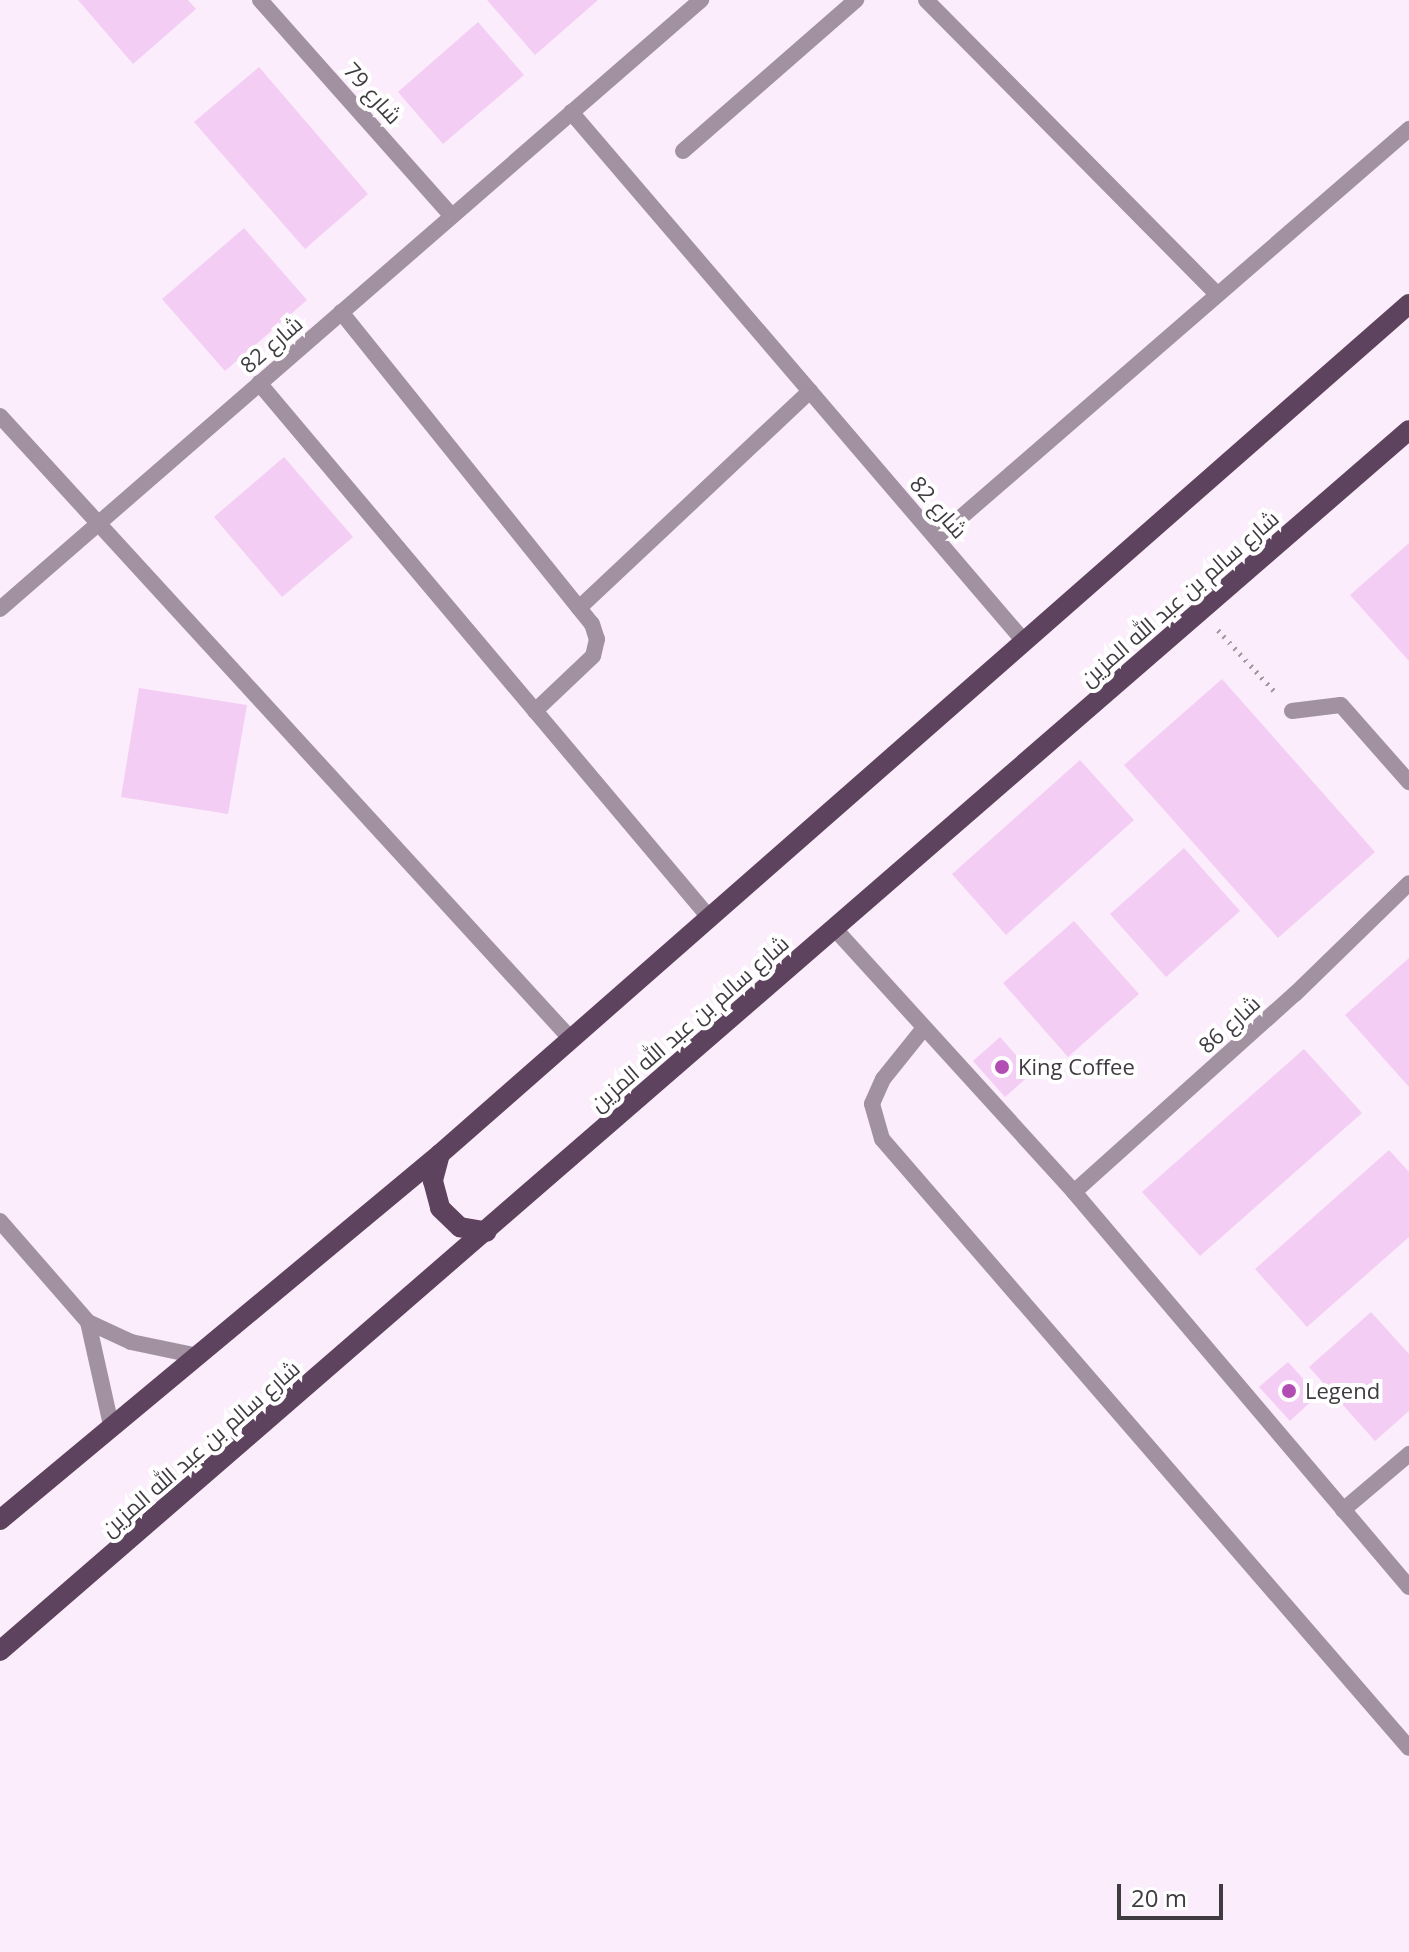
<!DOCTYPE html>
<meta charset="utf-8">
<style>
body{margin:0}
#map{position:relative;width:1409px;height:1952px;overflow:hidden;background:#fbedfb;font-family:"Open Sans",Cairo,sans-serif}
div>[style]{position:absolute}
.building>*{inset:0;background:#f4cdf4}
.path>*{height:5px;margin-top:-2.5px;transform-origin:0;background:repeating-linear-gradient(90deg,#a49aa4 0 2px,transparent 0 8px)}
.service>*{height:16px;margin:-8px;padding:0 8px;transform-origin:8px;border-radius:8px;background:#a191a1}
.minor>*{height:16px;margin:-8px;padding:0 8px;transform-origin:8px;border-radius:8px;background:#a191a1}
.tertiary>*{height:16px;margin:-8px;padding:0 8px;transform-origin:8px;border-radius:8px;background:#a191a1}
.primary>*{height:20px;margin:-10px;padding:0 10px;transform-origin:10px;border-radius:10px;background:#5e435e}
.dots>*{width:22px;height:22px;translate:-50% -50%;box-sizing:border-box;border:4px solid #fff;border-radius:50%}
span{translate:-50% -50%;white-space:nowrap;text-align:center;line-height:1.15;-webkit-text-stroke:8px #fff;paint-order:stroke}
.street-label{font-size:22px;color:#403b40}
.poi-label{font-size:22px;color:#403b40}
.left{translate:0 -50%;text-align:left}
.scale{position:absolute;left:1117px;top:1884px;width:106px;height:36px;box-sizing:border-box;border:4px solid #403b40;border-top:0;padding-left:10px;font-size:24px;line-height:28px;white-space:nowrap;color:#403b40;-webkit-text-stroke:6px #fff;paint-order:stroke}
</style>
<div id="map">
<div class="building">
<i style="clip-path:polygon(78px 0,188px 0,196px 9px,133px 64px)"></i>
<i style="clip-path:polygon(487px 0,598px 0,535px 55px)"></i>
<i style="clip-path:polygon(478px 22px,524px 75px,443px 144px,398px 92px)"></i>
<i style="clip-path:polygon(259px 67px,368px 194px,305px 249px,194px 122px)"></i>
<i style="clip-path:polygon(244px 228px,307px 300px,225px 371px,162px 299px)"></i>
<i style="clip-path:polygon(284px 457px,353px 537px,282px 597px,214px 517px)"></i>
<i style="clip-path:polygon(1409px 543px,1409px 661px,1350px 595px)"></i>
<i style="clip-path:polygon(1222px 679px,1375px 852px,1278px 938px,1124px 765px)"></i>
<i style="clip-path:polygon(139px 688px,247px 705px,228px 814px,121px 797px)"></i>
<i style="clip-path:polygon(1080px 760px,1134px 820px,1006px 935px,952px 874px)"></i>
<i style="clip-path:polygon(1184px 848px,1240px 911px,1166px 977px,1110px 914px)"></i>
<i style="clip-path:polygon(1074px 921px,1139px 994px,1068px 1057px,1003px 983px)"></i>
<i style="clip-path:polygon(1409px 958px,1409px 1087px,1345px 1015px)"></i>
<i style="clip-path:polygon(1000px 1037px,1032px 1073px,1005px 1097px,973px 1061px)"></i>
<i style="clip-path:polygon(1304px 1049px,1362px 1113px,1200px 1256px,1142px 1192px)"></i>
<i style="clip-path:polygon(1389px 1150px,1409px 1172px,1409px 1237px,1307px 1327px,1255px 1269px)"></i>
<i style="clip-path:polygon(1371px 1312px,1409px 1354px,1409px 1411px,1375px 1441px,1309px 1367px)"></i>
<i style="clip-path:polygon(1288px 1362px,1318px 1395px,1290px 1421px,1259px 1387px)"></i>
</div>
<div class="path">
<i style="left:1218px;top:630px;width:86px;rotate:47.4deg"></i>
</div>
<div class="service">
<i style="left:926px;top:0;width:414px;rotate:45.3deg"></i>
<i style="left:683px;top:151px;width:230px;rotate:-41.1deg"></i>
<i style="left:341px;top:312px;width:400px;rotate:51.2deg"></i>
<i style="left:592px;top:624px;width:16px;rotate:72deg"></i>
<i style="left:597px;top:639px;width:17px;rotate:103deg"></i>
<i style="left:593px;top:656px;width:80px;rotate:136.5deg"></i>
<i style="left:259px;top:383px;width:697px;rotate:49.89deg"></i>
<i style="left:0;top:416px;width:844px;rotate:47.5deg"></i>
<i style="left:937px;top:538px;width:625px;rotate:-40.91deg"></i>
<i style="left:579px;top:608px;width:317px;rotate:-43.2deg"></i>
<i style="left:1292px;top:711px;width:49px;rotate:-7deg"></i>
<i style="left:1341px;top:705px;width:103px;rotate:48.6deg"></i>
<i style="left:924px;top:1028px;width:65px;rotate:128.8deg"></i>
<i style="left:883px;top:1079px;width:27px;rotate:114deg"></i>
<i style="left:872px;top:1104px;width:36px;rotate:74deg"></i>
<i style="left:882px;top:1139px;width:805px;rotate:49.13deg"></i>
</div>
<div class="minor">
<i style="left:260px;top:0;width:289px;rotate:48.4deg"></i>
<i style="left:571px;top:112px;width:694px;rotate:49.44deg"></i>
<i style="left:0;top:609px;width:929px;rotate:-40.98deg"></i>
<i style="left:834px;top:928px;width:357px;rotate:47.7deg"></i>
<i style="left:1074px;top:1192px;width:518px;rotate:49.7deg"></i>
<i style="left:1074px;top:1192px;width:297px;rotate:-41.9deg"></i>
<i style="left:1295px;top:994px;width:159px;rotate:-44.2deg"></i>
<i style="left:1343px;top:1510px;width:87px;rotate:-40.3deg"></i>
</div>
<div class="tertiary">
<i style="left:0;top:1221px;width:134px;rotate:48.9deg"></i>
<i style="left:88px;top:1322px;width:47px;rotate:24.9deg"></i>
<i style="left:131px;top:1342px;width:63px;rotate:11.8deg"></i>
<i style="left:88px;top:1322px;width:106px;rotate:77.4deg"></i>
</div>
<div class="primary">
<i style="left:440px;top:1154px;width:28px;rotate:105deg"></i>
<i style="left:433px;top:1181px;width:28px;rotate:75deg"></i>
<i style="left:440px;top:1208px;width:28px;rotate:44deg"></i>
<i style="left:460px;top:1227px;width:27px;rotate:10deg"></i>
<i style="left:0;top:1520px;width:572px;rotate:-39.75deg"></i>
<i style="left:440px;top:1154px;width:1289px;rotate:-41.26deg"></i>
<i style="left:0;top:1651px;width:1864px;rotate:-40.91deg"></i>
</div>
<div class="dots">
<i style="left:1002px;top:1067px;background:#b14db3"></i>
<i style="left:1289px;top:1391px;background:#b14db3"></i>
</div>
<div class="street-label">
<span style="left:373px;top:93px;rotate:48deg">شارع 79</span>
<span style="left:271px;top:344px;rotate:-41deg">شارع 82</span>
<span style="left:939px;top:507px;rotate:49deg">شارع 82</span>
<span style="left:1179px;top:598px;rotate:-41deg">شارع سالم بن عبد الله المزين</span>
<span style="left:689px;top:1023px;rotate:-41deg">شارع سالم بن عبد الله المزين</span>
<span style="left:1229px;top:1024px;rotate:-42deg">شارع 86</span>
<span style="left:200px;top:1448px;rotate:-41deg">شارع سالم بن عبد الله المزين</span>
</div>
<div class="poi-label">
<span class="left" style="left:1018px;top:1067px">King Coffee</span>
<span class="left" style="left:1305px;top:1391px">Legend</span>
</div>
<div class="scale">20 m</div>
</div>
